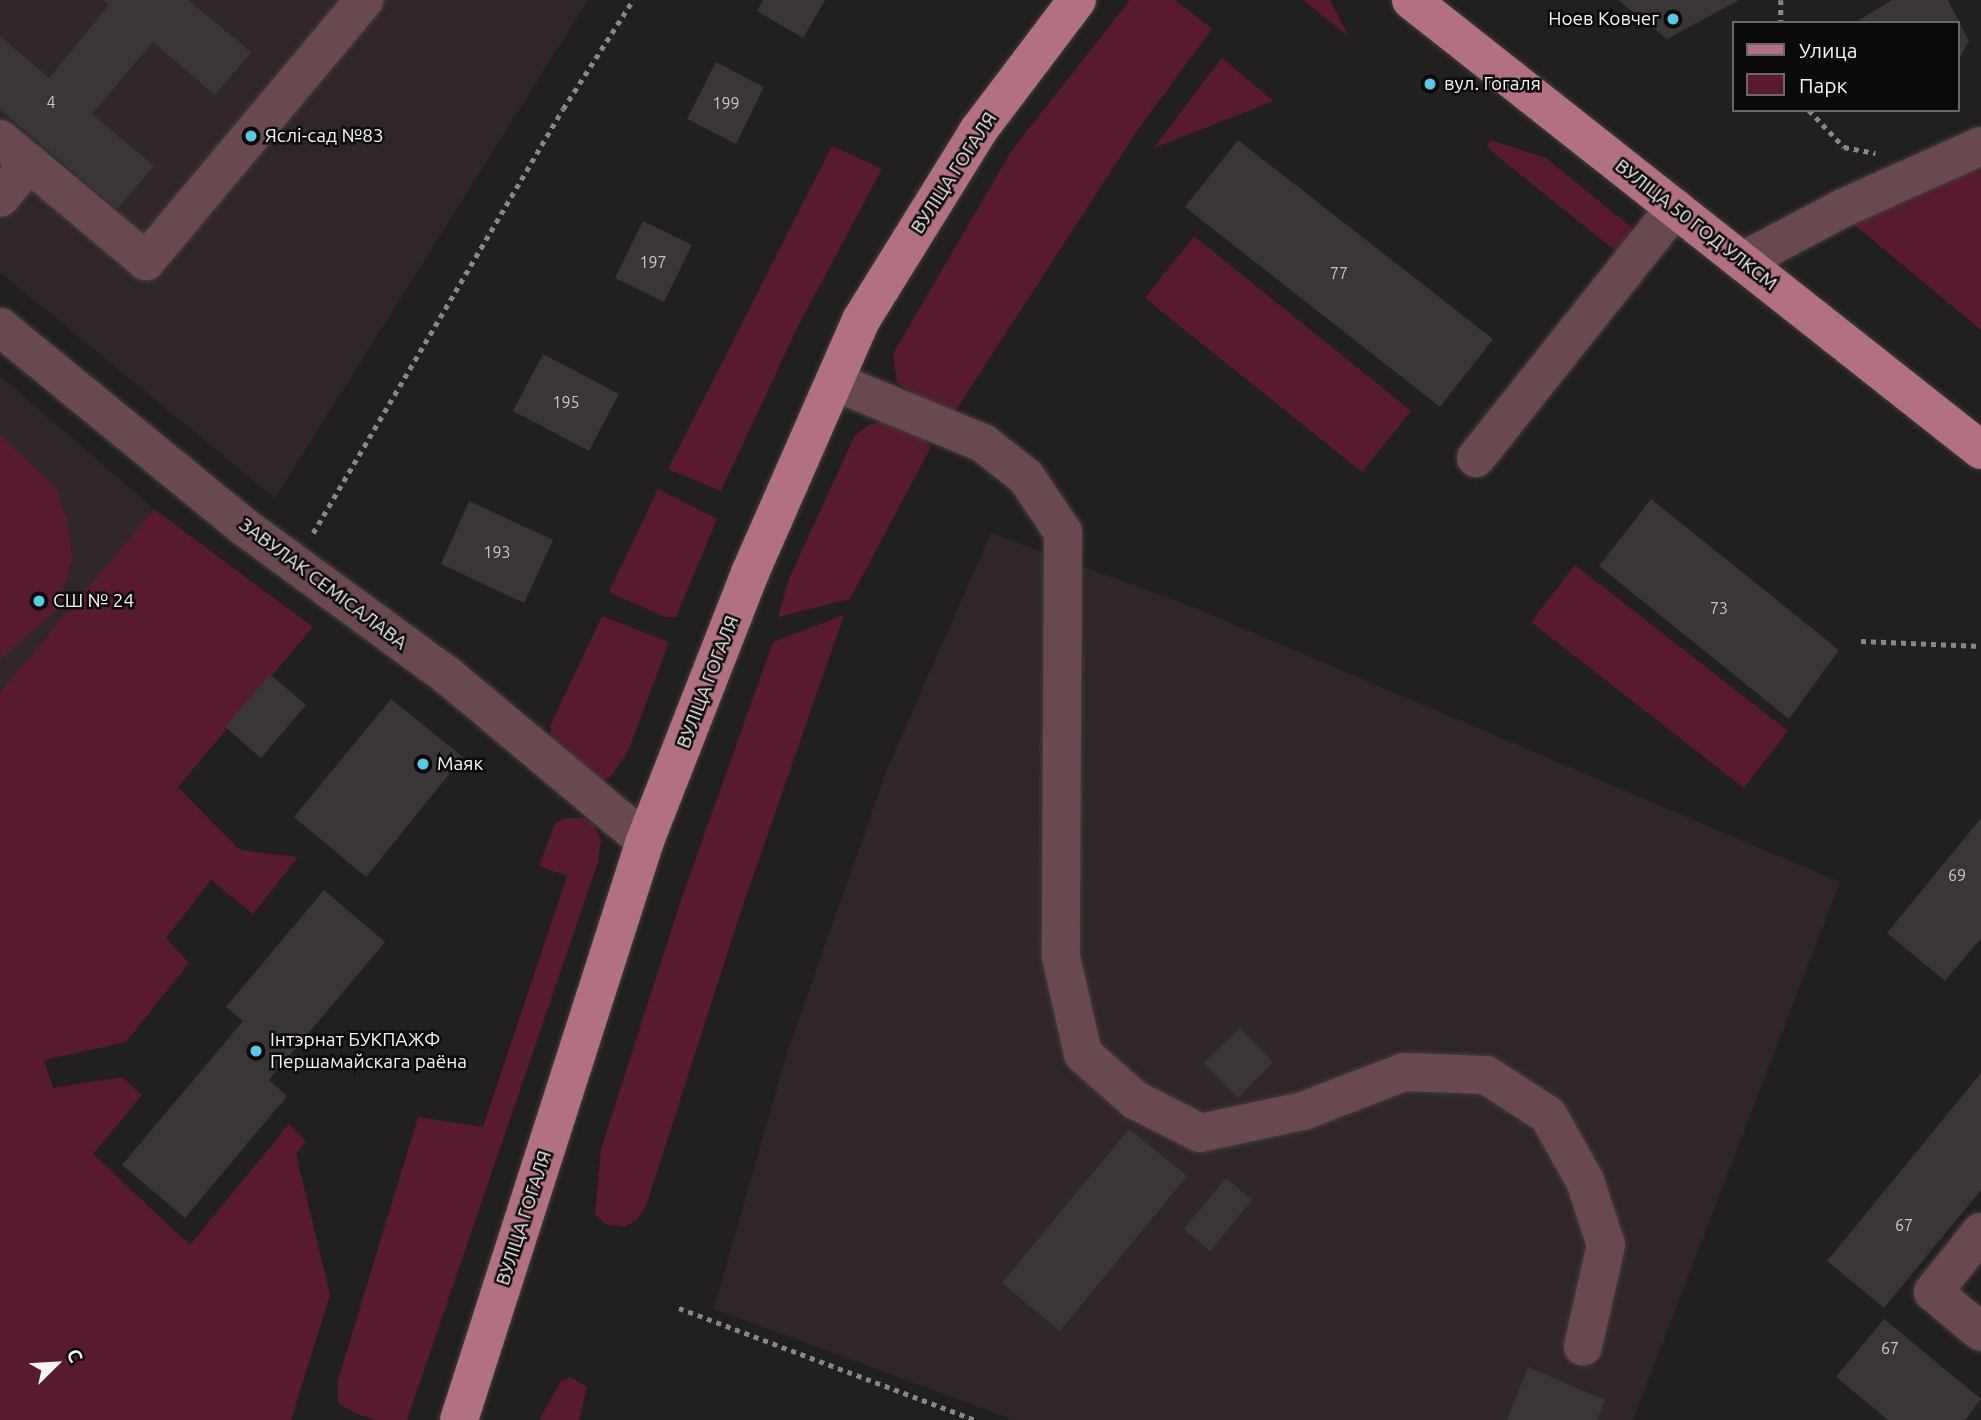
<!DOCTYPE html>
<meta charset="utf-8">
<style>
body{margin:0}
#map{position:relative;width:1981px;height:1420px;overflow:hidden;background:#221f1f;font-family:Ubuntu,sans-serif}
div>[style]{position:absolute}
.built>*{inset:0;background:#302628}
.green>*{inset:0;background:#581a2d}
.building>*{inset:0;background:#3a3637}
.path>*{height:4.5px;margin-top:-2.25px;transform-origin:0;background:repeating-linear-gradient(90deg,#898686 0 5px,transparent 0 10px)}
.roads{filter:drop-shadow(0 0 2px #403d3d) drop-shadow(0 0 2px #403d3d)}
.minor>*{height:38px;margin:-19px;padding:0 19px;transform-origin:19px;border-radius:19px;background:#694950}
.major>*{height:38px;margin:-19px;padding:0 19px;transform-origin:19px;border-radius:19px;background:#b17180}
.dots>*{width:19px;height:19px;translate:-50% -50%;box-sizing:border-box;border:4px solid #0b0909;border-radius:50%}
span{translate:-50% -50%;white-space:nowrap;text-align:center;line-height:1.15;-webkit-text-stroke:5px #0b0909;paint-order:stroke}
.number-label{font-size:16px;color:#c7c4c4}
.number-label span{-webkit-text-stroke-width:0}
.poi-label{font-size:19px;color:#f6f3f3}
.right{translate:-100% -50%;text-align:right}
.left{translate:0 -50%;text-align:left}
.street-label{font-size:19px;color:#f6f3f3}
.legend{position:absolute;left:1732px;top:21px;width:228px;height:91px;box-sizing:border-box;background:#0b0909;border:2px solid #696767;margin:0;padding:9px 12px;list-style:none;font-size:21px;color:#f6f3f3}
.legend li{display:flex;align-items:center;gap:14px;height:35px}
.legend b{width:35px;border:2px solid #696767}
.north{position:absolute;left:21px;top:1329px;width:70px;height:70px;-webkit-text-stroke:5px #0b0909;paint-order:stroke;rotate:66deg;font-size:19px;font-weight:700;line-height:28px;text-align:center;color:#f6f3f3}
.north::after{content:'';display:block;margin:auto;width:24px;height:32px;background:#f6f3f3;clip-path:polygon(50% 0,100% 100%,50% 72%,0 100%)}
</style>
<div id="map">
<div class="built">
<i style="clip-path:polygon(0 0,588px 0,275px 498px,0 272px)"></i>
<i style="clip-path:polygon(0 376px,154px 509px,0 692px)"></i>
<i style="clip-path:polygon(991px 533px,1188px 605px,1840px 882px,1633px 1420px,1014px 1420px,714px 1309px,787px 1053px,888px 767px)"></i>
</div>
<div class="green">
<i style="clip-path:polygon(1130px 0,1175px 0,1212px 29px,1139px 128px,952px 416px,897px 383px,893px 354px,1012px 150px)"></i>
<i style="clip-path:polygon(1303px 0,1330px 0,1349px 37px,1319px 13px)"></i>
<i style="clip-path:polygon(1222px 58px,1273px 101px,1154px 148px,1195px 93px)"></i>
<i style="clip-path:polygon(1490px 140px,1546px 158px,1637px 232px,1618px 250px,1608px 245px,1496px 155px,1487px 146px)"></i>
<i style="clip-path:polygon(832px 146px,882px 169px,798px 326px,721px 491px,668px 469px)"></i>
<i style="clip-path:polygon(1981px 162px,1981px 330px,1851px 222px)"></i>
<i style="clip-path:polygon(1194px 236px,1411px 411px,1362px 472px,1145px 298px)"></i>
<i style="clip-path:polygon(889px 420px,914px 430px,931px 447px,850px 599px,778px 617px,789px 579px,855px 435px,871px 424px)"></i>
<i style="clip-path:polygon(0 435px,56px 488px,67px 519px,72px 558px,58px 608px,0 660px)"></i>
<i style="clip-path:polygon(658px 489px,717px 519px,676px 617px,665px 617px,609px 592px)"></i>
<i style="clip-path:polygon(154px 509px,313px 627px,178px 787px,240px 850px,298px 857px,253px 914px,211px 880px,166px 938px,189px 963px,126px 1042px,44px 1060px,53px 1088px,122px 1077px,142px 1095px,93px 1154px,190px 1245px,289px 1124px,306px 1141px,296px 1154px,330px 1295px,291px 1420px,0 1420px,0 692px)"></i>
<i style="clip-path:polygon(1575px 565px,1788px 731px,1744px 788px,1531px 622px)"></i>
<i style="clip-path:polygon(844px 615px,741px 911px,646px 1206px,638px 1219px,624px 1227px,606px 1224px,595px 1214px,601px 1149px,682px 897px,773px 642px)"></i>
<i style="clip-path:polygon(602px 616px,669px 642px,627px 754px,609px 778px,597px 780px,552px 741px,550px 726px)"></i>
<i style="clip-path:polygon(566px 818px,584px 818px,594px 825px,601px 840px,598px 862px,407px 1420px,375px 1420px,355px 1413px,338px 1403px,338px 1380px,418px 1117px,483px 1127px,567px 876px,539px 866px,555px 823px)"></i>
<i style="clip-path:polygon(570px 1377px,587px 1387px,579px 1420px,539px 1420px,561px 1381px)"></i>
</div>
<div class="building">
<i style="clip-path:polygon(103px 0,188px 0,251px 52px,215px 95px,153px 42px,92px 114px,154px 166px,117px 209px,0 109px,0 36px,49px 78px,109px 5px)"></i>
<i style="clip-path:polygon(763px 0,825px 0,803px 38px,757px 11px)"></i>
<i style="clip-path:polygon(1618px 0,1739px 0,1667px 39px)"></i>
<i style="clip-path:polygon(1892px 0,1948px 0,1969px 41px,1958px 61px,1958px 23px,1854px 23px)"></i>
<i style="clip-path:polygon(716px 62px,764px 87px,736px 144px,687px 119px)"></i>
<i style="clip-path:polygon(1238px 140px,1493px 339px,1440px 407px,1185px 207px)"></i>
<i style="clip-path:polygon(643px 221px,692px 245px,664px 302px,615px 278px)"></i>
<i style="clip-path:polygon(543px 354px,619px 394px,589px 451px,513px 411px)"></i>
<i style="clip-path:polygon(1651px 499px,1839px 650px,1789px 719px,1599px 566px)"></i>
<i style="clip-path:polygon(469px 501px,553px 540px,524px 603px,441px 564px)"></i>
<i style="clip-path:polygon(270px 674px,306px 705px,261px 758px,225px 727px)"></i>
<i style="clip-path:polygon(391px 699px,463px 757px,366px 877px,294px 817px)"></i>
<i style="clip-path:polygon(1981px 818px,1981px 938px,1945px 981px,1887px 933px)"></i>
<i style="clip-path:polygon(324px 890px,385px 942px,269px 1080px,287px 1096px,185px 1218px,122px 1165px,243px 1021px,226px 1007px)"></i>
<i style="clip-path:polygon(1240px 1028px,1273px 1062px,1238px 1098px,1204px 1063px)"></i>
<i style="clip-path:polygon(1981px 1073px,1981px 1190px,1884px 1308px,1827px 1261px)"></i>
<i style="clip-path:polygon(1129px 1129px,1187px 1176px,1060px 1331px,1002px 1283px)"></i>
<i style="clip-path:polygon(1226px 1178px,1252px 1200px,1210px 1251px,1184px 1229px)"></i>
<i style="clip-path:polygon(1884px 1319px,1981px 1399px,1965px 1420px,1888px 1420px,1836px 1377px)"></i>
<i style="clip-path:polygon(1528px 1367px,1605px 1400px,1597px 1420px,1507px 1420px)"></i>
</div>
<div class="path">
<i style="left:1781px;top:0;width:23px;rotate:90deg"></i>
<i style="left:1809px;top:110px;width:51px;rotate:46.6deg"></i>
<i style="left:1844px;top:147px;width:32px;rotate:11deg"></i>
<i style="left:313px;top:533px;width:492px;rotate:-59.5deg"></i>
<i style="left:563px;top:109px;width:130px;rotate:-57.3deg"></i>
<i style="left:1861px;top:641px;width:120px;rotate:2.4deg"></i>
<i style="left:679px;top:1308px;width:317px;rotate:20.7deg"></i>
</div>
<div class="roads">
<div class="minor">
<i style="left:0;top:139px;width:38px;rotate:40deg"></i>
<i style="left:29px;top:163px;width:45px;rotate:129.6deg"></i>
<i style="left:29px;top:163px;width:153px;rotate:39.9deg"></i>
<i style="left:146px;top:261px;width:340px;rotate:-50.1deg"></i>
<i style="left:1743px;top:261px;width:113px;rotate:-27.9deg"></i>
<i style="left:1843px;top:208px;width:151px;rotate:-24.2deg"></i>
<i style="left:0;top:327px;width:314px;rotate:39.3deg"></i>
<i style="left:243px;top:526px;width:254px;rotate:36.2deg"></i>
<i style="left:448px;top:676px;width:257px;rotate:39.9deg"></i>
<i style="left:835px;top:382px;width:160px;rotate:22.4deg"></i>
<i style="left:983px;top:443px;width:55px;rotate:38.3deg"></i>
<i style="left:1026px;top:477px;width:66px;rotate:56.1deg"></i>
<i style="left:1063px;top:532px;width:425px;rotate:90.3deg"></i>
<i style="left:1061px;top:957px;width:99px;rotate:77.2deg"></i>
<i style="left:1083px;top:1054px;width:69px;rotate:41.5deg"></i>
<i style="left:1135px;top:1100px;width:73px;rotate:26.9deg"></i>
<i style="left:1200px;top:1133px;width:105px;rotate:-12.1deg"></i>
<i style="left:1303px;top:1111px;width:108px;rotate:-21.1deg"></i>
<i style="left:1404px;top:1072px;width:82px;rotate:2.1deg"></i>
<i style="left:1486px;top:1075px;width:74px;rotate:32.8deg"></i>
<i style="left:1548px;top:1115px;width:76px;rotate:60.7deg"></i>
<i style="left:1585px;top:1181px;width:67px;rotate:71.8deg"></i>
<i style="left:1606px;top:1245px;width:104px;rotate:102.8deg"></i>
<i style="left:1476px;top:458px;width:320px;rotate:-51.5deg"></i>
<i style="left:1981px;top:1232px;width:77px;rotate:128.7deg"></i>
<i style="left:1933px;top:1292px;width:62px;rotate:39.8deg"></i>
</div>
<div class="major">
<i style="left:1411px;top:0;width:726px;rotate:38.29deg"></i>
<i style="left:459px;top:1420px;width:608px;rotate:-72.19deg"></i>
<i style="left:645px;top:841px;width:288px;rotate:-68.6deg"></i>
<i style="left:750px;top:573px;width:276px;rotate:-66.3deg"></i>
<i style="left:861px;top:320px;width:222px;rotate:-58.2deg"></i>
<i style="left:978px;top:131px;width:164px;rotate:-52.9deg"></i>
</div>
</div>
<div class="dots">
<i style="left:1673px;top:19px;background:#57c9e2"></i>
<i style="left:1430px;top:84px;background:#57c9e2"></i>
<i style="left:251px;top:136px;background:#57c9e2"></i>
<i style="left:39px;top:601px;background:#57c9e2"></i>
<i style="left:423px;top:764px;background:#57c9e2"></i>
<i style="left:256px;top:1051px;background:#57c9e2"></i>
</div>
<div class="number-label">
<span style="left:51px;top:102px">4</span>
<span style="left:726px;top:103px">199</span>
<span style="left:653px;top:262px">197</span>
<span style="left:1339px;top:273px">77</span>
<span style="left:566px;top:402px">195</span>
<span style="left:497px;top:552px">193</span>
<span style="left:1719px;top:608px">73</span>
<span style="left:1957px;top:875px">69</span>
<span style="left:1904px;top:1225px">67</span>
<span style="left:1890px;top:1348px">67</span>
</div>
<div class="poi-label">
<span class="right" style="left:1659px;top:19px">Ноев Ковчег</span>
<span class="left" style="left:1444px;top:84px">вул. Гогаля</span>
<span class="left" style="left:265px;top:136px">Яслі-сад №83</span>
<span class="left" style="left:53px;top:601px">СШ № 24</span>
<span class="left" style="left:437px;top:764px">Маяк</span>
<span class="left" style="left:270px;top:1051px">Інтэрнат БУКПАЖФ<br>Першамайскага раёна</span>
</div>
<div class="street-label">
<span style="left:954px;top:173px;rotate:-57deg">ВУЛІЦА ГОГАЛЯ</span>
<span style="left:1696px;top:225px;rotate:38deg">ВУЛІЦА 50 ГОД УЛКСМ</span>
<span style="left:323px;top:584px;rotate:37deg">ЗАВУЛАК СЕМІСАЛАВА</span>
<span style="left:708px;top:682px;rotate:-69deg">ВУЛІЦА ГОГАЛЯ</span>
<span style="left:524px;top:1218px;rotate:-72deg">ВУЛІЦА ГОГАЛЯ</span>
</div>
<ul class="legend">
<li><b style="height:9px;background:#b17180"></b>Улица</li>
<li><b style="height:19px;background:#581a2d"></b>Парк</li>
</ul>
<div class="north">С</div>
</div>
